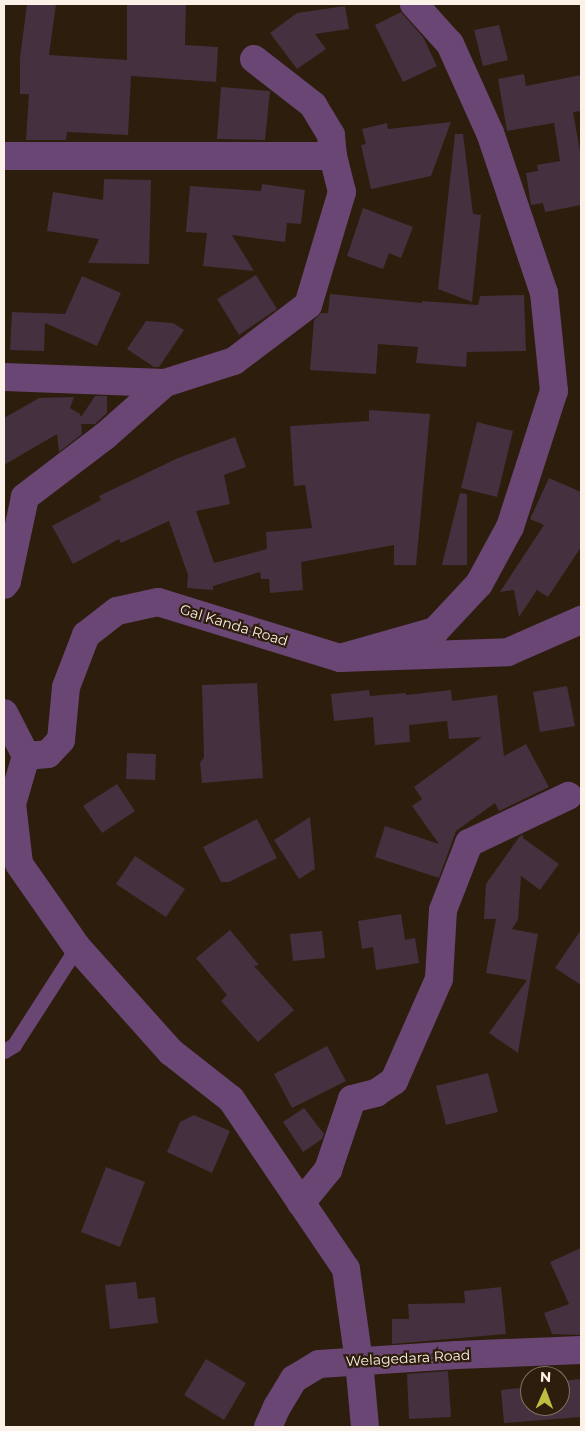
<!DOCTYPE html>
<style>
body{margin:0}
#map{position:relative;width:585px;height:1431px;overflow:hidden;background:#2d1d0c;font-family:Montserrat,sans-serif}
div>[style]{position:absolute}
.building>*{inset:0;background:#44303f}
.service>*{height:15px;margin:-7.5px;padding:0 7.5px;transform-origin:7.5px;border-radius:7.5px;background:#6a4674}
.minor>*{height:28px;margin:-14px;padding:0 14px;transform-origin:14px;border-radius:14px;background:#6a4674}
span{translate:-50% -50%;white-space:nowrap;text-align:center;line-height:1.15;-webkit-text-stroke:4.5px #2d1d0c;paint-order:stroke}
.street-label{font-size:14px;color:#fcf1e6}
.frame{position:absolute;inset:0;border:5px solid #fcf1e6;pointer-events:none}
.north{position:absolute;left:520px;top:1366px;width:50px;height:50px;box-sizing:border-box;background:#2d1d0c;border:1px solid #807263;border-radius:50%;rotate:2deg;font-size:14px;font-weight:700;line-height:20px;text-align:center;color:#fcf1e6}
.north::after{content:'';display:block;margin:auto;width:18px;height:22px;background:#bfbe42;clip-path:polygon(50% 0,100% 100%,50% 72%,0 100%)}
</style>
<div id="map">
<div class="building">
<i style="clip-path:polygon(27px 4px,56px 4px,49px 55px,127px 60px,127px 4px,186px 4px,185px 45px,218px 47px,216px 82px,131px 76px,128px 135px,67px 132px,66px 140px,26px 140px,29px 94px,20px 94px,20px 58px)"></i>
<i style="clip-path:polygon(345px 6px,349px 29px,315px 34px,326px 49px,297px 69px,270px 33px,297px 13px)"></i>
<i style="clip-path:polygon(401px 12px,423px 37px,437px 66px,403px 82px,375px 25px)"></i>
<i style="clip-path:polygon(499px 25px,508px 60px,483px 66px,474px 30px)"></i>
<i style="clip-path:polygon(524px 74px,526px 86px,581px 75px,581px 111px,573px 112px,581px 157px,581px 205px,545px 212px,543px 203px,531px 205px,526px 173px,538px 171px,537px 165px,560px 161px,554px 123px,507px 131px,498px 79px)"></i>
<i style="clip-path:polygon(221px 87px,270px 91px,265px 140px,217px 139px)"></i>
<i style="clip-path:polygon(451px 122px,431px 176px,371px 189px,361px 145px,366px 144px,362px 129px,387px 123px,388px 129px)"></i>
<i style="clip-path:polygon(455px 134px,463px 134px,473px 214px,481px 215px,472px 302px,438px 289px)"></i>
<i style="clip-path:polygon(104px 179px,151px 180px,149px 264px,88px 263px,99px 239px,47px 231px,53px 192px,103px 200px)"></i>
<i style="clip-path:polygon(262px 184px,305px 190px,301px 224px,287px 223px,285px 242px,232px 235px,254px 271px,203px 266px,207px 233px,186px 232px,190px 186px,261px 191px)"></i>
<i style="clip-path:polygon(363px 208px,413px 227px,401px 258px,389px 253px,383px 269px,347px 256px)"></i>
<i style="clip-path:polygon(256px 275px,277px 309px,239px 335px,217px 299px)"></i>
<i style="clip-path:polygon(82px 276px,121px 293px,97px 346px,45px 323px,44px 351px,10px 350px,12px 312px,65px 314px)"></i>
<i style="clip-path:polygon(330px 294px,422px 303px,422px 301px,478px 305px,480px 296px,524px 295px,526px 351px,467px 352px,466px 367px,416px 363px,418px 347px,378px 344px,376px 374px,310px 370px,314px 320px,321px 313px,328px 313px)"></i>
<i style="clip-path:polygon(146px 321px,173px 323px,184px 330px,159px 367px,154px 367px,127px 349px)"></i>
<i style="clip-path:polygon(95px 396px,107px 396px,107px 413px,95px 424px,81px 424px,82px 434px,59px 452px,57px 434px,4px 465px,4px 418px,39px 398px,74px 397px,70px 408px,80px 414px,81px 417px)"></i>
<i style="clip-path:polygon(369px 410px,430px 414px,416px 565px,394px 565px,394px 545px,301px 562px,303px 590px,270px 593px,269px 579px,261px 579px,260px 572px,213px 586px,213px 590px,187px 588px,188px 575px,169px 521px,121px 543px,119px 539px,73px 564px,52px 526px,101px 500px,99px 496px,178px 458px,235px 437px,246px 467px,224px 475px,230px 504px,196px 511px,214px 563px,267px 549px,266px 532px,312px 528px,305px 485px,294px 486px,290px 426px,369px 421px)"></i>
<i style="clip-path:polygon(477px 422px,513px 431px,497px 497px,461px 488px)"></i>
<i style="clip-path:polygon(549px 478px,581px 492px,581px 547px,548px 597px,537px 590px,519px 617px,514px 590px,500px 592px,544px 525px,530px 519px)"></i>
<i style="clip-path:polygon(460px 493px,467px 494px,467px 565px,442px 565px)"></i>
<i style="clip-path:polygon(257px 683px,263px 778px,202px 783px,200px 763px,204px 757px,202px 685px)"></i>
<i style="clip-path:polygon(567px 686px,575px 726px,540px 732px,533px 692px)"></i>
<i style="clip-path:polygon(369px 690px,370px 696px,406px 693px,406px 695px,451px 690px,452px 701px,497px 695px,504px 756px,526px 744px,549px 787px,499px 811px,495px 803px,456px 831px,439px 878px,375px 857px,385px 826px,439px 844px,412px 806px,422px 799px,414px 787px,482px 737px,449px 739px,447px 721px,409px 725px,410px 742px,375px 745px,373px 717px,334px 721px,331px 694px)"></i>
<i style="clip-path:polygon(127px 753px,156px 754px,155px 780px,126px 779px)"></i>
<i style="clip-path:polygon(117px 784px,135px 811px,102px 833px,83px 806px)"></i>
<i style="clip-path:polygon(310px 817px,315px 869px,299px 879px,274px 840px)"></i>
<i style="clip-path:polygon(257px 819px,277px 858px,229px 882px,221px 882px,203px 847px)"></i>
<i style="clip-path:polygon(523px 835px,523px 838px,559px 864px,540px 890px,521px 876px,518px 920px,512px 929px,538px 934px,518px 1053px,489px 1033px,527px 980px,486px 973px,496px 919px,484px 919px,486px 884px,520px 836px)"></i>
<i style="clip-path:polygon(135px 856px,185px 889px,166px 917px,116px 884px)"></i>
<i style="clip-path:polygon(401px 914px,405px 940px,415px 938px,419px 963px,376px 970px,373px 947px,362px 949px,358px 921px)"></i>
<i style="clip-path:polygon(230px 930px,259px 965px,254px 966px,294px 1010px,258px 1042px,221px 1001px,227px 995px,196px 958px)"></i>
<i style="clip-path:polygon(581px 930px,581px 985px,555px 968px)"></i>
<i style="clip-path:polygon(322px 931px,325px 958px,293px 961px,290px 934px)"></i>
<i style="clip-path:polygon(327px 1046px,346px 1081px,292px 1108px,274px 1074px)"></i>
<i style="clip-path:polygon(488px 1073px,498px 1112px,446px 1125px,436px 1086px)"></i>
<i style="clip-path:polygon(304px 1108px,324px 1134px,322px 1139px,303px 1152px,283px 1122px)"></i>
<i style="clip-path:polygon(194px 1115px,230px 1131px,212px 1173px,167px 1152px,180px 1122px)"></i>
<i style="clip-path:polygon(106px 1167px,145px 1182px,120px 1247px,81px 1232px)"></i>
<i style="clip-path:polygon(581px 1248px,581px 1335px,552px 1334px,544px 1313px,569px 1304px,550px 1262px)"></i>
<i style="clip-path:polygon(136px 1282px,138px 1299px,155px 1297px,158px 1323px,110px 1329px,105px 1285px)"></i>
<i style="clip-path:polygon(501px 1287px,506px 1334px,392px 1344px,392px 1319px,409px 1319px,408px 1304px,465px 1303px,464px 1291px)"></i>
<i style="clip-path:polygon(206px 1359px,246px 1383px,224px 1420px,184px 1395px)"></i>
<i style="clip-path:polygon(448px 1371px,451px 1417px,409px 1419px,407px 1374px)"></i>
<i style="clip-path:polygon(581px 1379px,581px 1417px,504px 1423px,501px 1390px,530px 1387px,530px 1406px,560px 1406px,560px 1381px)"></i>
</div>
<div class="service">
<i style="left:4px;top:1051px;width:12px;rotate:-31deg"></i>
<i style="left:14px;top:1045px;width:117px;rotate:-57.3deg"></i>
</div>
<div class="minor">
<i style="left:254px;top:59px;width:75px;rotate:37.9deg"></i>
<i style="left:313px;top:105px;width:35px;rotate:59deg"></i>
<i style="left:331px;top:135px;width:21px;rotate:85deg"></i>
<i style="left:4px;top:156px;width:329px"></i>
<i style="left:333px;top:156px;width:37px;rotate:76deg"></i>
<i style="left:342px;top:192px;width:118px;rotate:106.7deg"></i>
<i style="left:308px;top:305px;width:93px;rotate:142.9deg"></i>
<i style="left:234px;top:361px;width:72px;rotate:162.3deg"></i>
<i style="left:165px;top:383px;width:80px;rotate:138.5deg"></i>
<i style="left:105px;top:436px;width:101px;rotate:142.7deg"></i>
<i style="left:25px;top:497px;width:86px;rotate:102.1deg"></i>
<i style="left:7px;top:581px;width:5px;rotate:127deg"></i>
<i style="left:4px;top:377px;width:161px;rotate:2.1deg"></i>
<i style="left:340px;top:658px;width:99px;rotate:-15.9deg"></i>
<i style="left:435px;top:631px;width:64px;rotate:-46.9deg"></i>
<i style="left:479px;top:584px;width:65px;rotate:-61.5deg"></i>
<i style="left:510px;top:527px;width:143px;rotate:-72.1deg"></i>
<i style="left:554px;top:391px;width:99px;rotate:-95.8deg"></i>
<i style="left:544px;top:293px;width:169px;rotate:-108.6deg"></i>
<i style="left:490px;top:133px;width:98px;rotate:-114.2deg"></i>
<i style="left:450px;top:44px;width:54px;rotate:-132deg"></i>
<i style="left:4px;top:713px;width:48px;rotate:62.9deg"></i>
<i style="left:26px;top:756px;width:22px;rotate:-5deg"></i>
<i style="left:48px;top:754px;width:19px;rotate:-47deg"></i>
<i style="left:61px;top:740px;width:53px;rotate:-84.6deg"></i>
<i style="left:66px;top:687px;width:56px;rotate:-69deg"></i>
<i style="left:86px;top:635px;width:39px;rotate:-38deg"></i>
<i style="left:117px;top:611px;width:42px;rotate:-12.4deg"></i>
<i style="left:158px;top:602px;width:190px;rotate:17.1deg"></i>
<i style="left:340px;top:658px;width:168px;rotate:-2deg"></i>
<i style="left:508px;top:652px;width:80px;rotate:-23.7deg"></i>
<i style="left:26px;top:756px;width:50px;rotate:106.3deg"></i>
<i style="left:12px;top:804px;width:60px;rotate:83.3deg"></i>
<i style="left:19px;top:864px;width:101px;rotate:55.1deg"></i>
<i style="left:77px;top:947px;width:141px;rotate:48.2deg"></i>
<i style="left:171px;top:1052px;width:76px;rotate:38.1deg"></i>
<i style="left:231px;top:1099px;width:205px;rotate:55.9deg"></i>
<i style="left:346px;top:1269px;width:93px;rotate:82deg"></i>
<i style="left:359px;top:1361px;width:66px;rotate:84.8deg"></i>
<i style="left:301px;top:1203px;width:43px;rotate:-50.7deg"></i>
<i style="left:328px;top:1170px;width:75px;rotate:-71.3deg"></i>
<i style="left:352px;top:1099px;width:25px;rotate:-14deg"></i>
<i style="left:376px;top:1093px;width:22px;rotate:-34deg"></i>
<i style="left:394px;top:1081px;width:111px;rotate:-66.2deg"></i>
<i style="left:439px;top:979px;width:69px;rotate:-86.7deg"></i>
<i style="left:443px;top:910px;width:72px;rotate:-68.8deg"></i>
<i style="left:469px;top:843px;width:110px;rotate:-25.4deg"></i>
<i style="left:268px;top:1427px;width:22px;rotate:-66deg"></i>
<i style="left:277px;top:1407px;width:33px;rotate:-59deg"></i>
<i style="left:294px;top:1379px;width:29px;rotate:-31deg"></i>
<i style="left:319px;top:1364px;width:138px;rotate:-3.7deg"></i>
<i style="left:457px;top:1355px;width:124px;rotate:-2.3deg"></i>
</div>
<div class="street-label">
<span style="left:234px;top:625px;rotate:17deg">Gal Kanda Road</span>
<span style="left:408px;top:1358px;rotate:-3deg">Welagedara Road</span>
</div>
<div class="frame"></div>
<div class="north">N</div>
</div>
